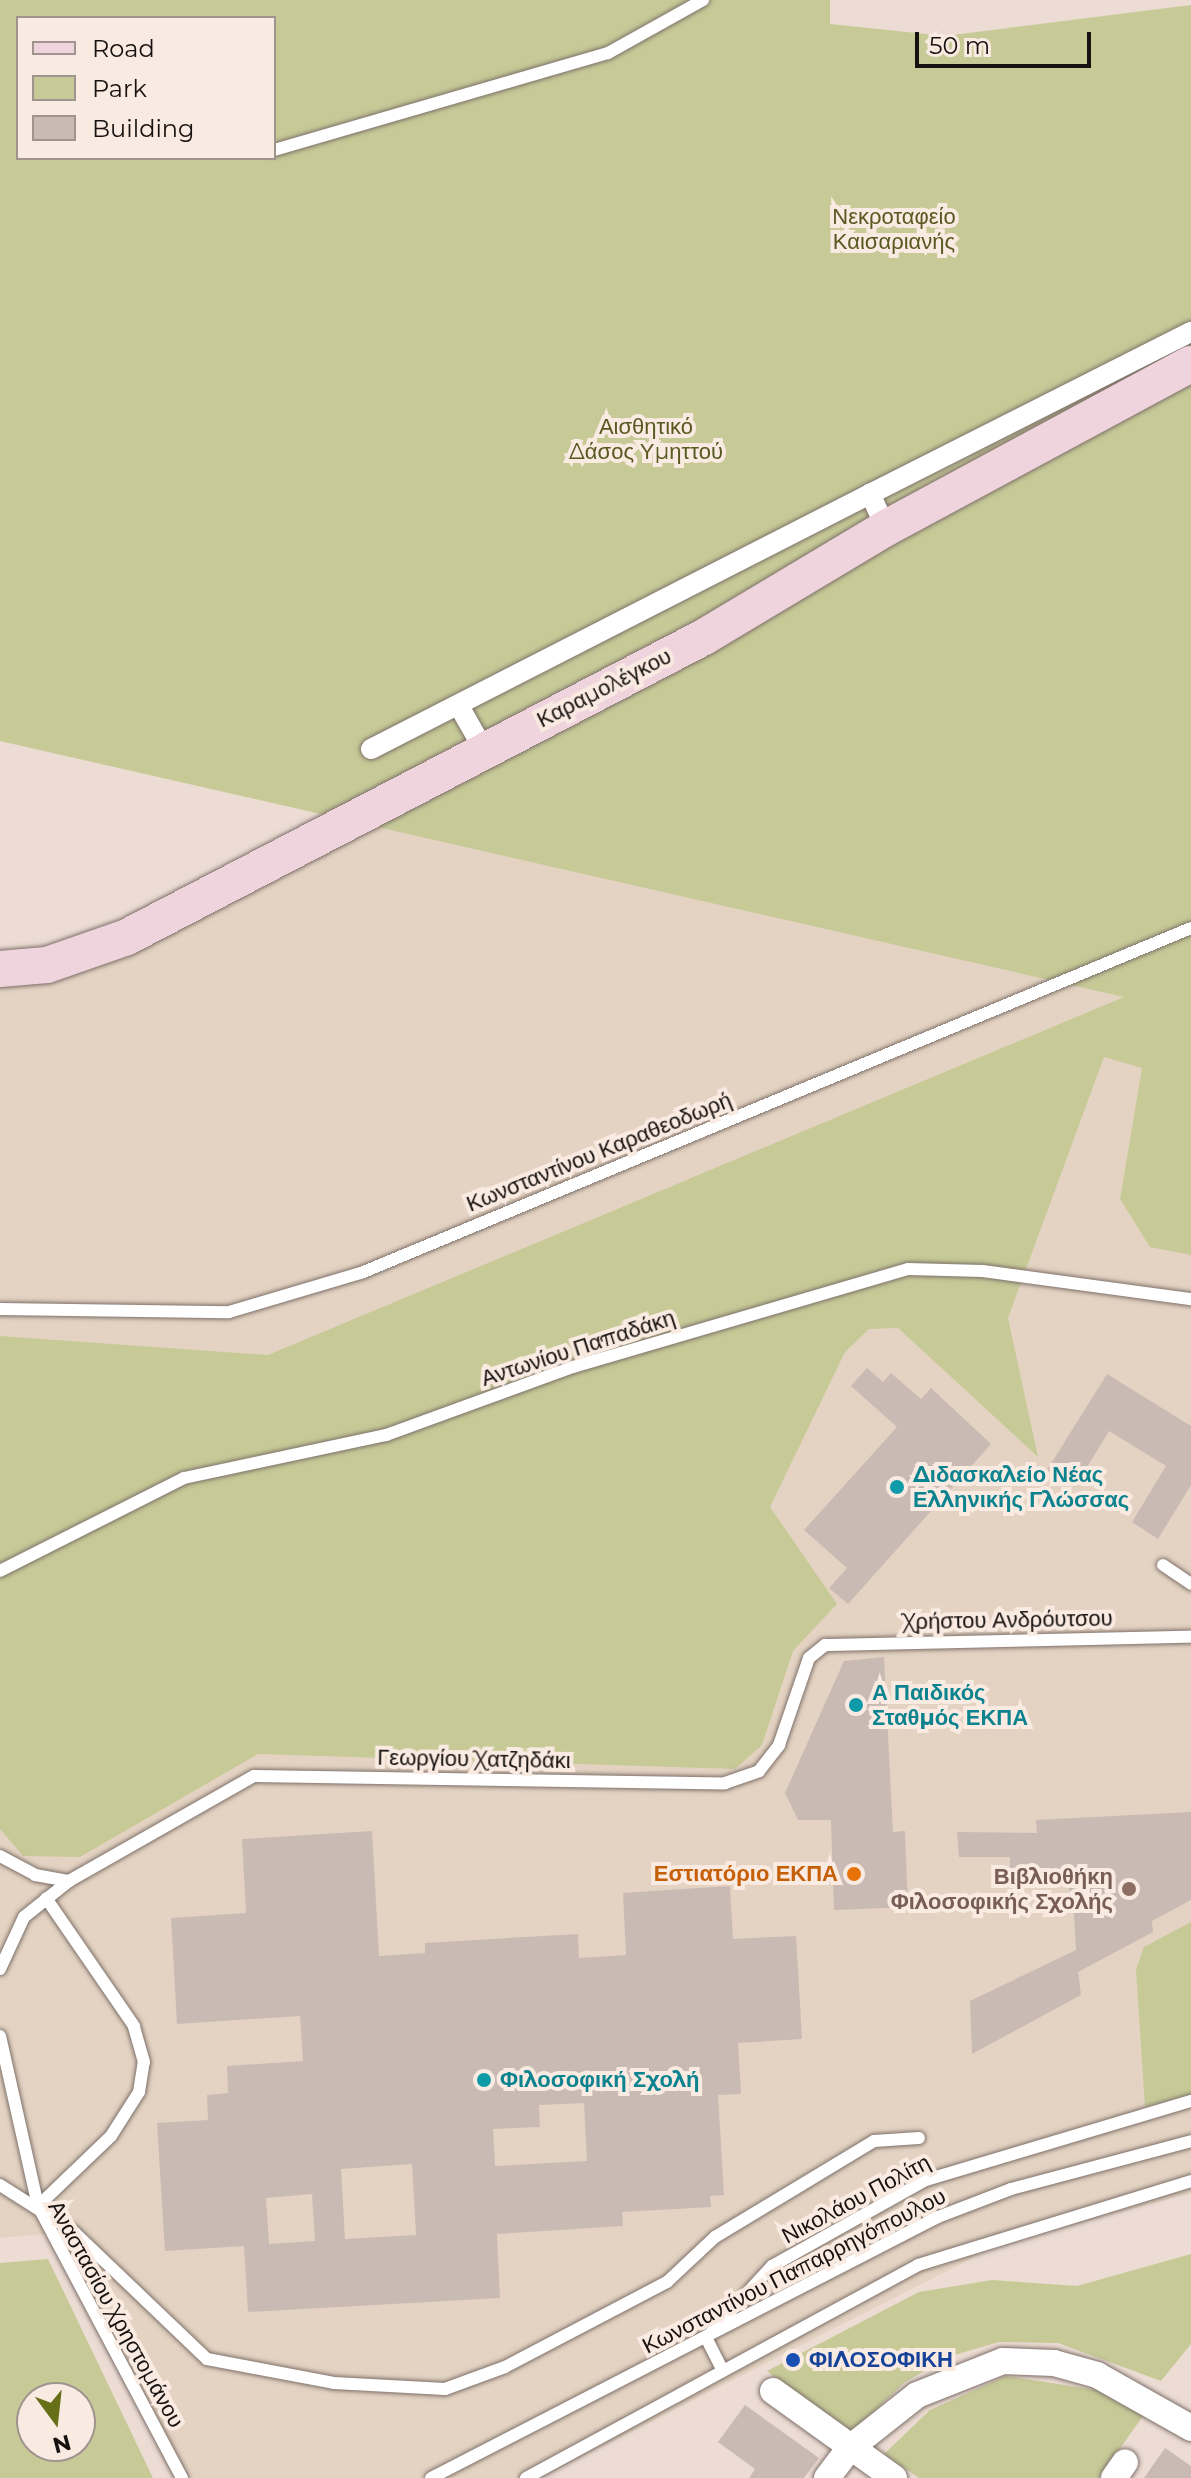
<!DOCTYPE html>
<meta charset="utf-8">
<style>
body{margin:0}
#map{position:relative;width:1191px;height:2478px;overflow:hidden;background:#ecdcd4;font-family:Montserrat,sans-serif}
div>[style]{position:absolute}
.education>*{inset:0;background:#e4d3c2}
.green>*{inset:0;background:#c7ca97}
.building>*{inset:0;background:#cabab4}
.roads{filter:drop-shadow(0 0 2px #7e716a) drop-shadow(0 0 2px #7e716a)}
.service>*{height:12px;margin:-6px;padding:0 6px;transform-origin:6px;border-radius:6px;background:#fff}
.pedestrian>*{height:20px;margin:-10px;padding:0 10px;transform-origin:10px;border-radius:10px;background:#fff}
.minor>*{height:26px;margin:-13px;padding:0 13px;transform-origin:13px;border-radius:13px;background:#fff}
.secondary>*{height:36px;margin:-18px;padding:0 18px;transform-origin:18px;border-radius:18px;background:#f0d4dd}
.dots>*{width:22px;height:22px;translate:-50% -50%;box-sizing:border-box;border:4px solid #f9eae2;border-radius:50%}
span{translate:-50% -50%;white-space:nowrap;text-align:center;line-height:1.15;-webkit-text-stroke:8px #f9eae2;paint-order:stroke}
.park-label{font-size:22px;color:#575921}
.street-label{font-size:22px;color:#17120f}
.culture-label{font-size:22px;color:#0d838f;font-weight:700}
.left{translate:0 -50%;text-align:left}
.food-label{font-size:22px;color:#c56008;font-weight:700}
.right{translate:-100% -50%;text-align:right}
.education-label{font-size:22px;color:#785e54;font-weight:700}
.transit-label{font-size:22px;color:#164399;font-weight:700}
.legend{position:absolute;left:16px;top:16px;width:260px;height:144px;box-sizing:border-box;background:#f9eae2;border:2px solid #9f948e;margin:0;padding:10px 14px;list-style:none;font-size:24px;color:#17120f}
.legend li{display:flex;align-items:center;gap:16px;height:40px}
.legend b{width:40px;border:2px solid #9f948e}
.north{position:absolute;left:16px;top:2382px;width:80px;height:80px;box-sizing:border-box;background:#f9eae2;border:2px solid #9f948e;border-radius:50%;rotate:165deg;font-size:22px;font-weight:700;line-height:32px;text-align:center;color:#17120f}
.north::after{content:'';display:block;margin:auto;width:28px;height:36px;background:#676f17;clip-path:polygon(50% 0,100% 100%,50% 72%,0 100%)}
.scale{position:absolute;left:915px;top:32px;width:176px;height:36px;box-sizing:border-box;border:4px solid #17120f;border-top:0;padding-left:10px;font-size:24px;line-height:28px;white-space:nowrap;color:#17120f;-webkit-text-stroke:6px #f9eae2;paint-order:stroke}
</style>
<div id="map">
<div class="education">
<i style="clip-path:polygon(1191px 401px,1191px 2193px,996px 2246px,540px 2478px,173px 2478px,54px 2233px,0 2238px,0 974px,57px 973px)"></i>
</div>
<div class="green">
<i style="clip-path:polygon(evenodd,0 0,830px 0,830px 24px,945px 36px,1191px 5px,1191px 1255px,1150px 1247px,1120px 1199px,1142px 1068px,1104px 1057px,1008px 1318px,1038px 1457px,898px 1328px,869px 1329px,845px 1352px,770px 1507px,837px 1604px,793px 1651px,762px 1745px,735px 1769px,258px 1754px,80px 1857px,23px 1856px,0 1829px,0 1336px,268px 1355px,1124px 997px,0 741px,0 0,18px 18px,274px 18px,274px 158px,18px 158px,18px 18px)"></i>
<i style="clip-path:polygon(1191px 1922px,1191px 2094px,1145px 2107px,1136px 1969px,1144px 1947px)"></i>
<i style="clip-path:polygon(1191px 2254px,1191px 2344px,1161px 2381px,1058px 2343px,999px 2342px,951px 2356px,905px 2382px,850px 2434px,767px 2371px,919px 2292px,992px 2280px,1077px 2286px)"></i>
<i style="clip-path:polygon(evenodd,48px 2259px,153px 2478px,0 2478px,0 2263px,48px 2259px,32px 2398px,80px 2398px,80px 2446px,32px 2446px,32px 2398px)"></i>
<i style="clip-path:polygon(1006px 2376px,1096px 2390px,1143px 2416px,1099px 2478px,919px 2478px,884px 2454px,930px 2410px)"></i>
</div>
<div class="building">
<i style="clip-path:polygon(867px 1368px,883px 1382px,891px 1373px,921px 1399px,931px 1388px,991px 1444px,848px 1604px,829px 1588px,847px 1568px,804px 1530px,897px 1427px,851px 1386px)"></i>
<i style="clip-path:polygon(1107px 1374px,1191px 1426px,1191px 1485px,1158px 1539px,1132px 1522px,1166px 1466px,1109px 1431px,1075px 1487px,1047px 1470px)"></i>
<i style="clip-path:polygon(884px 1657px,893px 1832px,905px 1831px,908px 1907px,834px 1910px,831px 1820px,798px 1820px,785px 1793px,844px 1661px)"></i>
<i style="clip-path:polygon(1191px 1812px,1191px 1900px,1152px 1921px,1153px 1932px,1078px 1972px,1081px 1995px,972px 2054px,970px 2001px,1076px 1950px,1073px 1897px,1067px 1885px,1010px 1887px,1010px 1857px,959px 1857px,957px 1832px,1037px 1833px,1036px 1820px)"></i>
<i style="clip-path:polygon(evenodd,372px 1831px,379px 1956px,425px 1953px,425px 1943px,578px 1934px,579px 1958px,626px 1955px,623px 1893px,730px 1886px,733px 1939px,796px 1936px,802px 2039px,738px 2043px,741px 2094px,718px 2095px,724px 2195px,710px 2196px,711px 2207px,622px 2212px,623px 2226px,497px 2234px,500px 2298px,248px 2312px,244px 2246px,165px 2251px,157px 2123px,208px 2120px,207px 2095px,228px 2093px,227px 2066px,303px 2061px,300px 2016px,177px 2024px,171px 1918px,246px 1913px,242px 1839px,372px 1831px,584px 2103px,587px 2161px,495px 2166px,493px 2129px,540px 2127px,539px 2105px,584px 2103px,372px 1831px,412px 2164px,416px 2235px,345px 2239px,341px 2169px,412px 2164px,372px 1831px,312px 2194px,315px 2241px,269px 2244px,266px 2198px,312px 2194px)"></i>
<i style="clip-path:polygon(745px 2405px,819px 2458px,804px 2478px,749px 2478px,755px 2469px,718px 2442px)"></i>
<i style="clip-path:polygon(1165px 2448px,1191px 2466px,1191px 2478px,1144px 2478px)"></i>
</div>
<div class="roads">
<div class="service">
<i style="left:274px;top:150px;width:348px;rotate:-16.2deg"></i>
<i style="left:608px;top:53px;width:109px;rotate:-29.2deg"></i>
<i style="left:0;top:1309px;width:229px;rotate:0.8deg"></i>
<i style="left:229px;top:1312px;width:138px;rotate:-16.5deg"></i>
<i style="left:361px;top:1273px;width:899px;rotate:-22.57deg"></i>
<i style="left:1163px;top:1565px;width:34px;rotate:34deg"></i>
<i style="left:0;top:1571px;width:206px;rotate:-26.8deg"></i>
<i style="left:184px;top:1478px;width:207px;rotate:-12deg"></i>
<i style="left:386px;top:1435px;width:199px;rotate:-20deg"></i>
<i style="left:573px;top:1367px;width:349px;rotate:-16.3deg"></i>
<i style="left:908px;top:1269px;width:75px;rotate:1.5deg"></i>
<i style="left:983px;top:1271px;width:210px;rotate:7.7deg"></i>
<i style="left:0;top:1856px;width:40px;rotate:28deg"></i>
<i style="left:35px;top:1875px;width:35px;rotate:10deg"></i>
<i style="left:69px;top:1881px;width:213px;rotate:-29.6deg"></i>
<i style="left:254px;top:1776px;width:471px;rotate:0.9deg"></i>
<i style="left:725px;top:1783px;width:36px;rotate:-19deg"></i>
<i style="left:759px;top:1771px;width:33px;rotate:-52deg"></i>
<i style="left:779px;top:1745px;width:92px;rotate:-71deg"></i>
<i style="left:809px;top:1658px;width:21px;rotate:-39deg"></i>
<i style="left:825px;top:1645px;width:366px;rotate:-1.3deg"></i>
<i style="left:0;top:1969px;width:57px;rotate:-65.2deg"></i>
<i style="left:24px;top:1917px;width:58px;rotate:-38.7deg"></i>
<i style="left:0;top:2036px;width:174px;rotate:77.4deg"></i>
<i style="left:38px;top:2206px;width:308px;rotate:62.1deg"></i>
<i style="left:0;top:2185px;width:88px;rotate:32.4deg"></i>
<i style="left:74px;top:2232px;width:184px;rotate:43.7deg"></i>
<i style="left:207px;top:2359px;width:129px;rotate:10.7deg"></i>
<i style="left:334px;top:2383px;width:111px;rotate:3.1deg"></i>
<i style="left:445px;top:2389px;width:64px;rotate:-20.1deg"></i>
<i style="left:505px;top:2367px;width:183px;rotate:-27.7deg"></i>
<i style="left:667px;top:2282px;width:66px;rotate:-43.2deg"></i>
<i style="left:715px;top:2237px;width:186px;rotate:-31.1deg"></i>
<i style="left:874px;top:2141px;width:45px;rotate:-3.8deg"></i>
<i style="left:38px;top:2206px;width:101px;rotate:-43.8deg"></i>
<i style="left:111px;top:2136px;width:52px;rotate:-57.5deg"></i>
<i style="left:139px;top:2092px;width:30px;rotate:-81deg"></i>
<i style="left:144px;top:2062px;width:37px;rotate:-106deg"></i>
<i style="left:134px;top:2026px;width:155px;rotate:-124.5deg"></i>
<i style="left:722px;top:2369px;width:35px;rotate:-117deg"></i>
<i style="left:706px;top:2338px;width:98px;rotate:-47.5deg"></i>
<i style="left:772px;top:2266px;width:176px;rotate:-29.2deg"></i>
<i style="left:926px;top:2180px;width:277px;rotate:-16.6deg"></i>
<i style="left:431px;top:2478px;width:570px;rotate:-27.24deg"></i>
<i style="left:938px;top:2217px;width:78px;rotate:-21deg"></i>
<i style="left:1011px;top:2189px;width:186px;rotate:-14.9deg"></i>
<i style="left:526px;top:2478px;width:446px;rotate:-28.5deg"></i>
<i style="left:918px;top:2265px;width:286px;rotate:-17.1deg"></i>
</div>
<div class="pedestrian">
<i style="left:886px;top:528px;width:38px;rotate:-115deg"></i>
<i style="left:870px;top:494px;width:360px;rotate:-26.8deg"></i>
<i style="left:459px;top:706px;width:51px;rotate:60.4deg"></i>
<i style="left:371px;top:749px;width:560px;rotate:-27.07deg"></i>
</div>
<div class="minor">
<i style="left:773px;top:2391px;width:149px;rotate:35.7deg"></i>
<i style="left:827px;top:2478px;width:38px;rotate:-53deg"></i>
<i style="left:850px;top:2448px;width:85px;rotate:-38.3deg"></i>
<i style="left:917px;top:2395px;width:92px;rotate:-21.6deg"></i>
<i style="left:1003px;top:2361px;width:51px;rotate:2.2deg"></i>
<i style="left:1054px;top:2363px;width:45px;rotate:15.6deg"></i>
<i style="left:1097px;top:2375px;width:108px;rotate:29.4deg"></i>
<i style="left:1114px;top:2478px;width:19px;rotate:-55deg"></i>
</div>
<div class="secondary">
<i style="left:0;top:969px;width:47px;rotate:-4.9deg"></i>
<i style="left:47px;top:965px;width:85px;rotate:-19.3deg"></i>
<i style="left:127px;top:937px;width:650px;rotate:-27.47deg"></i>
<i style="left:704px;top:637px;width:212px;rotate:-30.9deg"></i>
<i style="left:886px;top:528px;width:346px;rotate:-28.3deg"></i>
</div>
</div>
<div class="dots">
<i style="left:897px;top:1487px;background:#0f9aa8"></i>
<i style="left:856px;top:1705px;background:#0f9aa8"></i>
<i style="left:854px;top:1874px;background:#e8710a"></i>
<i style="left:1129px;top:1889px;background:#8d6e63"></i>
<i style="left:484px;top:2080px;background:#0f9aa8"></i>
<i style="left:793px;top:2360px;background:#1a4fb4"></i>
</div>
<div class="park-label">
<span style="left:894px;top:229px">Νεκροταφείο<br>Καισαριανής</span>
<span style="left:646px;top:439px">Αισθητικό<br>Δάσος Υμηττού</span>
</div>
<div class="street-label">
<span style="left:604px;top:688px;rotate:-27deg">Καραμολέγκου</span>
<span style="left:599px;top:1152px;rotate:-22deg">Κωνσταντίνου Καραθεοδωρή</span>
<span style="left:578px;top:1348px;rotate:-18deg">Αντωνίου Παπαδάκη</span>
<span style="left:1008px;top:1620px;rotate:-1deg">Χρήστου Ανδρόυτσου</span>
<span style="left:474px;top:1759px;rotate:1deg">Γεωργίου Χατζηδάκι</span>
<span style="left:856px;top:2199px;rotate:-28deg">Νικολάου Πολίτη</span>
<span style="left:794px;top:2271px;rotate:-27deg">Κωνσταντίνου Παπαρρηγόπουλου</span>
<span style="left:116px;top:2314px;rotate:61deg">Αναστασίου Χρηστομάνου</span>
</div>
<div class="culture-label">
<span class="left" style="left:913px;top:1487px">Διδασκαλείο Νέας<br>Ελληνικής Γλώσσας</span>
<span class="left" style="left:872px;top:1705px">Α Παιδικός<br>Σταθμός ΕΚΠΑ</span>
<span class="left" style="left:500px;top:2080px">Φιλοσοφική Σχολή</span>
</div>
<div class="food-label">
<span class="right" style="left:838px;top:1874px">Εστιατόριο ΕΚΠΑ</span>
</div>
<div class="education-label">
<span class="right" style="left:1113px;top:1889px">Βιβλιοθήκη<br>Φιλοσοφικής Σχολής</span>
</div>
<div class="transit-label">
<span class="left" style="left:809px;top:2360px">ΦΙΛΟΣΟΦΙΚΗ</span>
</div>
<ul class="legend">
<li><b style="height:10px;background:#f0d4dd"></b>Road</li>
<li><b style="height:22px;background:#c7ca97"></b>Park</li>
<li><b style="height:22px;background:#cabab4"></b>Building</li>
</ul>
<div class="north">N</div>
<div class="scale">50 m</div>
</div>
